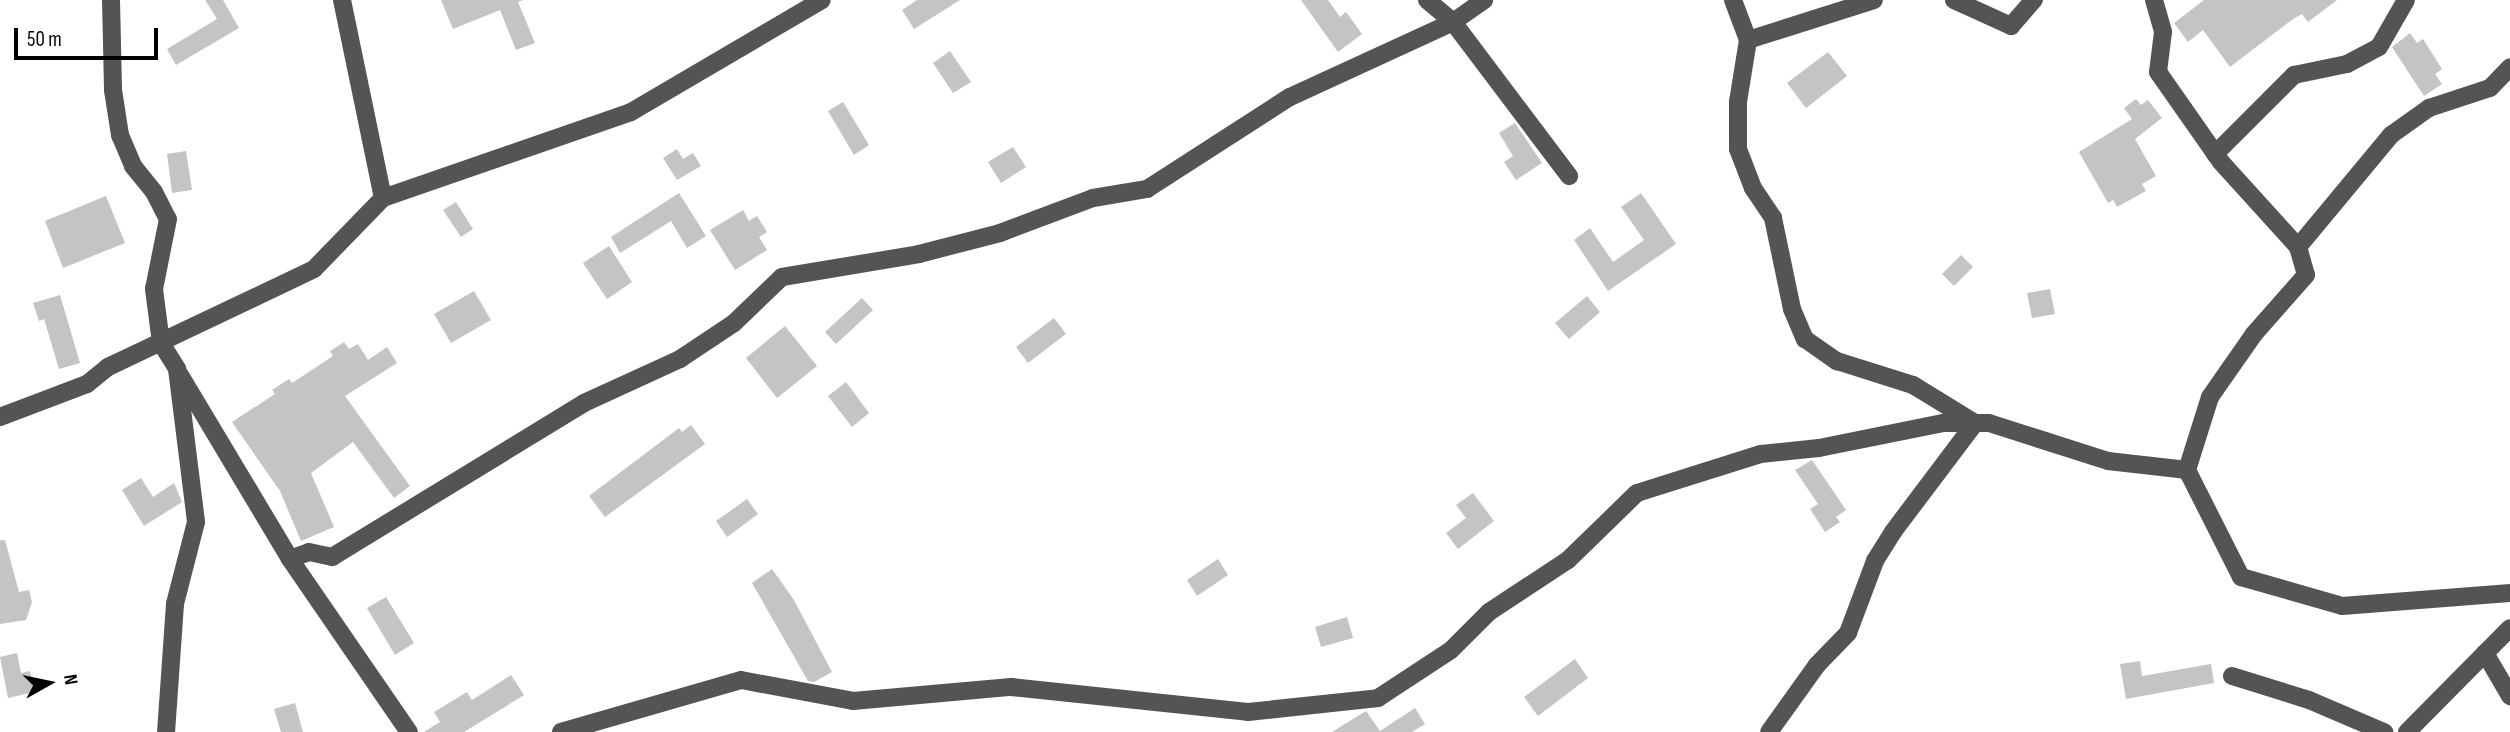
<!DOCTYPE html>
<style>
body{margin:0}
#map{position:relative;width:2510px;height:732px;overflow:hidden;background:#fff;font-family:"Sofia Sans Condensed",sans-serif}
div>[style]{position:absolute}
.building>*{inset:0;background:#c4c4c4}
.minor>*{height:18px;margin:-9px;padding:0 9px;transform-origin:9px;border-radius:9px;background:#545454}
span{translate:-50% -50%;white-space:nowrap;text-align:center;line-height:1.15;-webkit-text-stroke:6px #fff;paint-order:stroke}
.north{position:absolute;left:14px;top:648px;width:70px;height:70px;-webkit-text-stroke:5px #fff;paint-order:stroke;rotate:81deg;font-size:19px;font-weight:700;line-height:28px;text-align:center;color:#000}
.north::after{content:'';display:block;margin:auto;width:24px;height:32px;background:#000;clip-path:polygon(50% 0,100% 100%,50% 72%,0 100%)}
.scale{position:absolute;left:14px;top:28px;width:144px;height:32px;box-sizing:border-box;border:4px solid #000;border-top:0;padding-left:9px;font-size:21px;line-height:24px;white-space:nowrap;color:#000;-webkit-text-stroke:5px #fff;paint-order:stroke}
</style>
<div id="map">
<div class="building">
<i style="clip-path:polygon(205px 0,223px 0,239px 28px,176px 65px,167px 49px,217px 19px)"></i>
<i style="clip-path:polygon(441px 0,523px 0,518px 2px,535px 43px,516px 50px,500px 10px,453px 29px)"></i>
<i style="clip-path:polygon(917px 0,960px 0,914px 29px,902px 10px)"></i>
<i style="clip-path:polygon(1301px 0,1328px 0,1340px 17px,1346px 12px,1362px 34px,1338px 52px)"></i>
<i style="clip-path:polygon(2204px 0,2337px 0,2308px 22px,2302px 14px,2293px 19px,2230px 67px,2203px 30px,2188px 42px,2174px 23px)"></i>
<i style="clip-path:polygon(2410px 33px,2417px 43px,2423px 39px,2442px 69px,2435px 74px,2442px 84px,2424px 96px,2392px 47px)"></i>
<i style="clip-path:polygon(950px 51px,971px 82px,953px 93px,933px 63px)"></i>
<i style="clip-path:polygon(1828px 52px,1847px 76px,1806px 108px,1787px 83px)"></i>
<i style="clip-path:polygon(2136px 99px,2141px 105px,2148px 100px,2162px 118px,2135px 139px,2156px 176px,2142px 184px,2146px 191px,2117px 207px,2113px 200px,2108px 203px,2079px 152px,2132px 119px,2124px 108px)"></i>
<i style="clip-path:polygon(843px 102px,869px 145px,854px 155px,828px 111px)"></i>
<i style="clip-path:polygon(1515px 123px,1542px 163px,1516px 180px,1504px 162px,1513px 156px,1499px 133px)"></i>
<i style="clip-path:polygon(1013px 147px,1026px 167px,1001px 183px,988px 162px)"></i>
<i style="clip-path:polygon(677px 149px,683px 159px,693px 153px,701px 166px,677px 180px,663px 158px)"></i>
<i style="clip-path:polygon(186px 151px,192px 190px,172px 193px,167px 154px)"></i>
<i style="clip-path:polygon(679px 193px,706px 236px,687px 248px,671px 221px,620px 253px,611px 237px)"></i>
<i style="clip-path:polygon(1641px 193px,1676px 244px,1608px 291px,1574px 240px,1590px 228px,1613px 262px,1644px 240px,1621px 207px)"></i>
<i style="clip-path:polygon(106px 196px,125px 243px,63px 268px,45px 221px)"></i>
<i style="clip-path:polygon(456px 202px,473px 229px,461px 237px,443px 210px)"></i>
<i style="clip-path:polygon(743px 210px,749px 221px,757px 216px,767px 232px,759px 237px,767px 250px,735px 270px,710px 230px)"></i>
<i style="clip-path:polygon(609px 246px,632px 282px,607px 299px,583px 263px)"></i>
<i style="clip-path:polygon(1961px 255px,1973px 267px,1954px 286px,1942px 274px)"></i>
<i style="clip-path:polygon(2050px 289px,2055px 314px,2032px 318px,2027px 293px)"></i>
<i style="clip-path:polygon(474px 291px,491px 320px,451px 343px,434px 314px)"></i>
<i style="clip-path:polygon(60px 295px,80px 363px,59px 369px,44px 319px,39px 321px,33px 303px)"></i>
<i style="clip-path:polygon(1587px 296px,1600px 312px,1569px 339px,1555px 323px)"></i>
<i style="clip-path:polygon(862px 298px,873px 310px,836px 344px,825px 332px)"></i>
<i style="clip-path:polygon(1054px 318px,1066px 334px,1028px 363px,1016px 347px)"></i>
<i style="clip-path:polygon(785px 326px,817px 366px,777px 398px,746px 358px)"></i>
<i style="clip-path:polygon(344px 342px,349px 349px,358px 344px,368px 360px,387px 347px,397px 363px,345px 396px,410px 486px,394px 498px,353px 442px,311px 473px,334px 527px,301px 541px,280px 491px,232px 422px,275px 394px,272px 390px,289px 379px,292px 383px,333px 356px,330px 351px)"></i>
<i style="clip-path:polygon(846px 382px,869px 413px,852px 427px,828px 396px)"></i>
<i style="clip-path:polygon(691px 425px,705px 444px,605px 517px,589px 496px,679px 428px,682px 432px)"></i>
<i style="clip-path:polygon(1812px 460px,1846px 510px,1836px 517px,1840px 522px,1825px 532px,1810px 509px,1818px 504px,1795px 470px)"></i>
<i style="clip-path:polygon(141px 478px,153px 497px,174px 483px,182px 502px,144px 526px,122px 490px)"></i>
<i style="clip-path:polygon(1473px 493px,1494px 521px,1458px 549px,1446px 533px,1466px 518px,1456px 505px)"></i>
<i style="clip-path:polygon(747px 499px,758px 514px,727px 537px,716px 521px)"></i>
<i style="clip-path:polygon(0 540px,5px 540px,19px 592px,29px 590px,32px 602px,26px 620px,0 624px)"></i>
<i style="clip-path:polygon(1218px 559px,1228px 575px,1197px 596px,1187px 580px)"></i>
<i style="clip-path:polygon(772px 569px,794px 600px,832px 672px,814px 682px,808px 681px,752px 583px)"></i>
<i style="clip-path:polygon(386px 597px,414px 643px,395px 655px,367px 608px)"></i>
<i style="clip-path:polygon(1347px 617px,1353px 638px,1321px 647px,1315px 627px)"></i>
<i style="clip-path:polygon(17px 653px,21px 673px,30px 671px,34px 692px,8px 698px,0 657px)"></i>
<i style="clip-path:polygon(1575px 659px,1588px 678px,1538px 716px,1524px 697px)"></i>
<i style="clip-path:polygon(2140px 661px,2142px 676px,2211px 664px,2214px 683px,2126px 699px,2120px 664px)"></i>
<i style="clip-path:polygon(511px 675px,524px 695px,464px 732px,424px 732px,440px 722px,434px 712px,467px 692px,472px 700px)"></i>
<i style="clip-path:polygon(295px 703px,303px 732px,281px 732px,274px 709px)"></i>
<i style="clip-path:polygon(1415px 708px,1425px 724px,1412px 732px,1332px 732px,1366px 711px,1380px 731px)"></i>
</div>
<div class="minor">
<i style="left:111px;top:0;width:90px;rotate:88.7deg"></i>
<i style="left:113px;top:90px;width:46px;rotate:81.2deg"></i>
<i style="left:120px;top:135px;width:34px;rotate:67deg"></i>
<i style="left:133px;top:166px;width:33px;rotate:51deg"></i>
<i style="left:154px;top:192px;width:30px;rotate:63deg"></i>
<i style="left:168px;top:219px;width:71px;rotate:101.3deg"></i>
<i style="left:154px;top:289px;width:54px;rotate:82.6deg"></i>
<i style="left:161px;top:343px;width:31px;rotate:58deg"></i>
<i style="left:177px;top:369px;width:154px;rotate:82.9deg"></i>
<i style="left:196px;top:522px;width:85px;rotate:104.4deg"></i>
<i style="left:175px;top:604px;width:128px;rotate:94deg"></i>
<i style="left:342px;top:0;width:202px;rotate:78.3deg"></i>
<i style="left:1427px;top:0;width:34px;rotate:40deg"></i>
<i style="left:1453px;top:22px;width:193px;rotate:53deg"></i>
<i style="left:1733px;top:0;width:43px;rotate:69.4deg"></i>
<i style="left:1748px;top:40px;width:132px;rotate:-17.6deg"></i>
<i style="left:1954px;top:0;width:63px;rotate:24.5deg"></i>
<i style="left:2011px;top:26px;width:35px;rotate:-49deg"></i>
<i style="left:2154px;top:0;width:33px;rotate:74deg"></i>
<i style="left:2163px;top:32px;width:40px;rotate:97.1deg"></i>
<i style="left:2158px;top:72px;width:110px;rotate:55deg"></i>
<i style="left:2221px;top:162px;width:115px;rotate:47.8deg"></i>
<i style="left:2298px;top:247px;width:29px;rotate:74deg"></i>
<i style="left:2306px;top:275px;width:79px;rotate:131.4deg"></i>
<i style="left:2254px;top:334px;width:77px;rotate:124.9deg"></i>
<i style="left:2210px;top:397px;width:77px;rotate:107.5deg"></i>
<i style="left:1748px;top:40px;width:63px;rotate:99.2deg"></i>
<i style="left:1738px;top:102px;width:47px;rotate:90deg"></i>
<i style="left:1738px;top:149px;width:42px;rotate:69deg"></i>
<i style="left:1753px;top:188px;width:36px;rotate:56deg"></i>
<i style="left:1773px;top:218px;width:93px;rotate:78.2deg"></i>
<i style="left:1792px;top:309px;width:33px;rotate:67deg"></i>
<i style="left:1805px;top:339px;width:39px;rotate:35deg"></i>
<i style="left:1837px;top:361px;width:80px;rotate:17.5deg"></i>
<i style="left:1913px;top:385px;width:73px;rotate:31.5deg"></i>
<i style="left:1975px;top:423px;width:136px;rotate:127deg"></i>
<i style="left:1893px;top:532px;width:34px;rotate:122deg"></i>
<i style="left:1875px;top:561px;width:77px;rotate:110.6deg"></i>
<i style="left:1848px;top:633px;width:45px;rotate:134.1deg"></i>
<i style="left:1817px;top:665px;width:82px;rotate:125.6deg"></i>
<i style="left:2215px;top:154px;width:112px;rotate:-45deg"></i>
<i style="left:2294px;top:75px;width:54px;rotate:-11.7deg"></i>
<i style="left:2347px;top:64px;width:36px;rotate:-28deg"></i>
<i style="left:2379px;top:47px;width:54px;rotate:-60.1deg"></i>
<i style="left:2298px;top:247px;width:146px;rotate:-50.3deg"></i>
<i style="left:2391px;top:135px;width:47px;rotate:-35.4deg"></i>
<i style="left:2429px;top:108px;width:64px;rotate:-18.2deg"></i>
<i style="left:2490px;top:88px;width:29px;rotate:-46deg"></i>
<i style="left:180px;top:375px;width:214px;rotate:59.1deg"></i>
<i style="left:290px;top:559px;width:210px;rotate:55.5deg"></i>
<i style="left:0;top:417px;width:93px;rotate:-20.8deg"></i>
<i style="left:87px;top:384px;width:27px;rotate:-39deg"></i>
<i style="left:108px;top:367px;width:228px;rotate:-25.4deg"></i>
<i style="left:314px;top:269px;width:99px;rotate:-45.8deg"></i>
<i style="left:383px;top:198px;width:262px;rotate:-19.1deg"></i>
<i style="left:631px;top:112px;width:221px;rotate:-30.4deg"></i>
<i style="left:290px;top:559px;width:20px;rotate:-20deg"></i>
<i style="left:309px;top:552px;width:24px;rotate:12deg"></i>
<i style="left:332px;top:557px;width:295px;rotate:-31.4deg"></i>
<i style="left:584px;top:403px;width:106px;rotate:-24.6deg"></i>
<i style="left:680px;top:359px;width:65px;rotate:-33.7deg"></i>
<i style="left:734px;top:323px;width:66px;rotate:-43.8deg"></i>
<i style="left:782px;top:277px;width:139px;rotate:-9.5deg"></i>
<i style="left:919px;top:254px;width:84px;rotate:-14.5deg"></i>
<i style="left:1000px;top:233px;width:99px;rotate:-20.6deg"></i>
<i style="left:1093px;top:198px;width:55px;rotate:-9.5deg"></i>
<i style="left:1147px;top:189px;width:170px;rotate:-32.8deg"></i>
<i style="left:1290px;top:97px;width:179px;rotate:-24.7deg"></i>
<i style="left:1453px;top:22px;width:38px;rotate:-35deg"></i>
<i style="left:2485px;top:653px;width:50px;rotate:59.8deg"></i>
<i style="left:2232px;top:676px;width:81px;rotate:17.3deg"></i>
<i style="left:2309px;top:700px;width:82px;rotate:23.1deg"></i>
<i style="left:561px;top:732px;width:187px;rotate:-16.1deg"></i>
<i style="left:741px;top:680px;width:114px;rotate:10.6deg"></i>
<i style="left:853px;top:701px;width:159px;rotate:-5.1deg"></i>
<i style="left:1011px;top:687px;width:238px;rotate:6deg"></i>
<i style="left:1248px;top:712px;width:131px;rotate:-6.1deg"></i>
<i style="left:1378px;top:698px;width:87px;rotate:-33.3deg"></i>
<i style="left:1451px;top:650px;width:54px;rotate:-45deg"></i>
<i style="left:1489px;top:612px;width:95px;rotate:-33.4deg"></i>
<i style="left:1568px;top:560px;width:96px;rotate:-44.2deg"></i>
<i style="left:1637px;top:493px;width:130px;rotate:-17.5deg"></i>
<i style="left:1761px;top:454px;width:58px;rotate:-5.9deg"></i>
<i style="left:1819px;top:448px;width:126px;rotate:-11.4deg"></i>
<i style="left:1943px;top:423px;width:46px"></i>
<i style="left:1989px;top:423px;width:125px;rotate:17.7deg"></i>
<i style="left:2108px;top:461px;width:80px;rotate:6.5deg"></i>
<i style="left:2187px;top:470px;width:120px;rotate:63.2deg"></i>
<i style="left:2241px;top:577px;width:105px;rotate:16deg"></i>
<i style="left:2342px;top:606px;width:169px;rotate:-4.4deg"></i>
<i style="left:2407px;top:732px;width:146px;rotate:-45.3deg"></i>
</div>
<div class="north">N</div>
<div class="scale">50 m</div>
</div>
